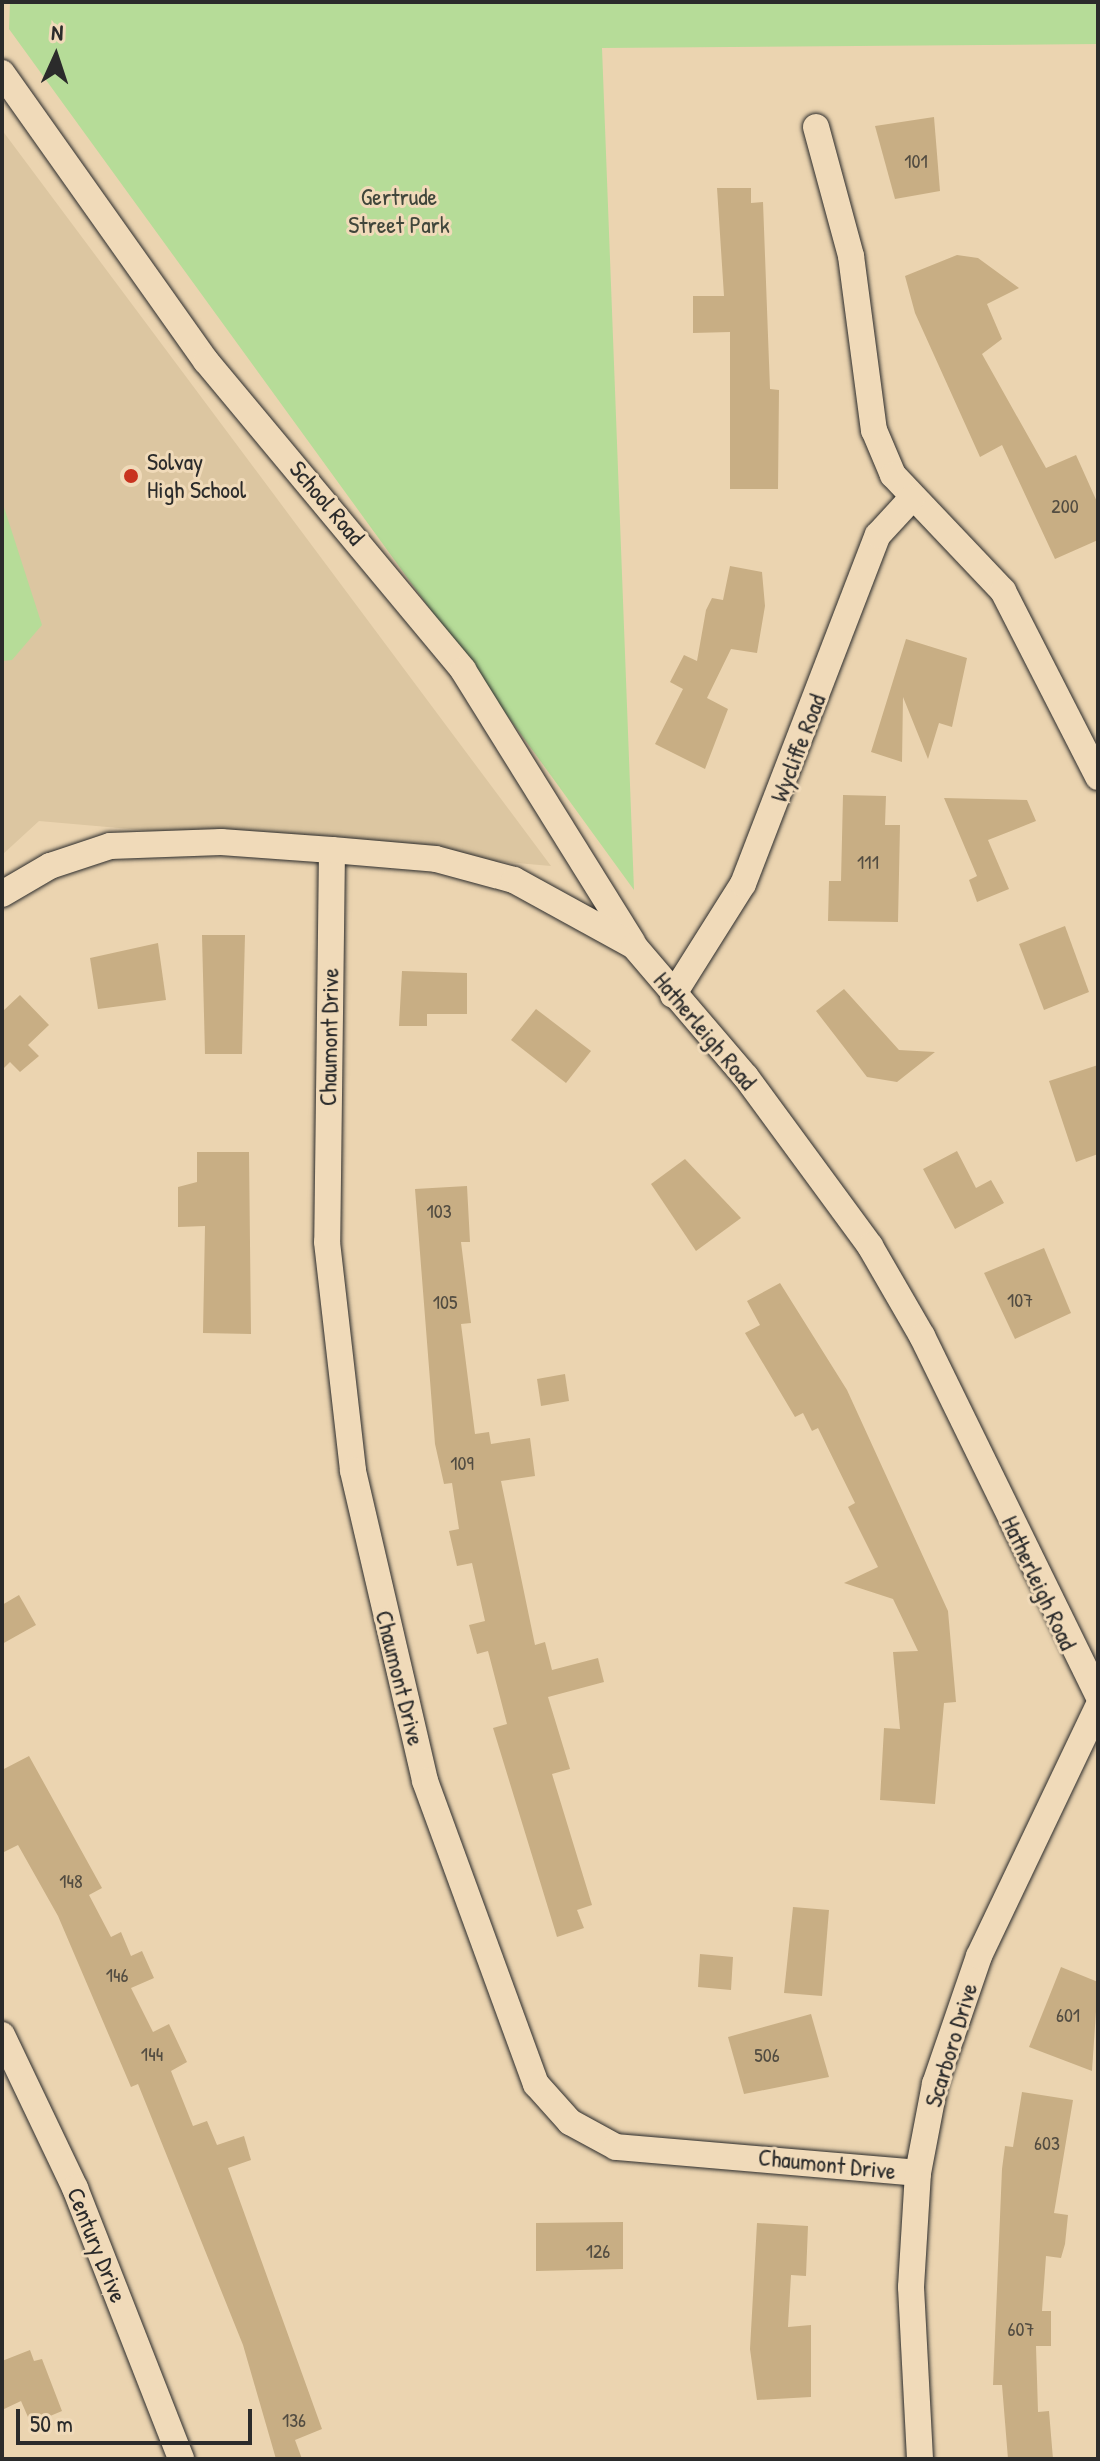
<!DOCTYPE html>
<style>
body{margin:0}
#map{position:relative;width:1100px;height:2461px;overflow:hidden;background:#ebd4b0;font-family:"Patrick Hand",sans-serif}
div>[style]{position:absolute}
.built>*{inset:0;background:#dcc6a1}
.green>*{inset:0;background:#b6dc98}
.building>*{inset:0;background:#c8ae84}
.roads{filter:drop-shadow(0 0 2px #2b2b2b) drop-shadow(0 0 2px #2b2b2b)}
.street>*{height:26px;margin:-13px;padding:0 13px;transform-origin:13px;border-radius:13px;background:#f0dab9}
.dots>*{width:22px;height:22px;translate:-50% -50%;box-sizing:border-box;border:4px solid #f0dab9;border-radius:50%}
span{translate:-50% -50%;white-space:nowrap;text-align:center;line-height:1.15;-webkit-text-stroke:6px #f0dab9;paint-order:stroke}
.number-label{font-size:20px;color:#524c41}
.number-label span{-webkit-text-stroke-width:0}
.park-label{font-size:24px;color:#40463b}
.poi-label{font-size:24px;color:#2b2b2b}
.left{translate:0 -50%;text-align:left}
.street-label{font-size:24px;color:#2b2b2b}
.frame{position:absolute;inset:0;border:4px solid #2b2b2b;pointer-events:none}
.north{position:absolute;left:16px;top:16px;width:80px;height:80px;-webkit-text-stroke:6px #f0dab9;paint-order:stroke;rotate:3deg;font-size:22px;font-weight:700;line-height:32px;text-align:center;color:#2b2b2b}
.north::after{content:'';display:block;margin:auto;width:28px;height:36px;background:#2b2b2b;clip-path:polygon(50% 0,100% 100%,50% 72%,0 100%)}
.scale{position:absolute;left:16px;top:2409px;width:236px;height:36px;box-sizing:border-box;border:4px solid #2b2b2b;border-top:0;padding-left:10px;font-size:24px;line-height:28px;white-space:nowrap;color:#2b2b2b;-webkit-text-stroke:6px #f0dab9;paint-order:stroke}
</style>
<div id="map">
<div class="built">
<i style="clip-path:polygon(2px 130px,551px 866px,39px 821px,2px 855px)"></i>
</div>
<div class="green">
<i style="clip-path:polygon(10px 2px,1098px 2px,1098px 44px,602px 48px,634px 890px,9px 29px)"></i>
<i style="clip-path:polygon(2px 501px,42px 625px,12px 660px,2px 661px)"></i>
</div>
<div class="building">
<i style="clip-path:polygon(934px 117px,940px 191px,895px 199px,875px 126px)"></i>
<i style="clip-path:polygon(717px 188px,751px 188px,751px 203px,763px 202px,770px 389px,779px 390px,778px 489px,730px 489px,730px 332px,693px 333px,693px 296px,724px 296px)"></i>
<i style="clip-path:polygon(957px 255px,978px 258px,1019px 288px,987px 304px,1002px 339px,982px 354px,1046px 468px,1076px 455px,1098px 504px,1098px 540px,1055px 559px,1002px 445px,980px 457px,915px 313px,905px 276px)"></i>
<i style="clip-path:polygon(730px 566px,762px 572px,765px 606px,757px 653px,731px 649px,707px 698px,728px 709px,705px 769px,655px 744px,683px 689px,670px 682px,684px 655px,697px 661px,706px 610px,712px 598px,723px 600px)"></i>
<i style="clip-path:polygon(906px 639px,967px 658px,952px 727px,939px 723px,928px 759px,903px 697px,902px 762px,871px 752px)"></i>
<i style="clip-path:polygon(843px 795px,886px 796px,885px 825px,900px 825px,898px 922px,828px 921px,829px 881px,841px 881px)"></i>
<i style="clip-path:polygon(944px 798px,1027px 800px,1036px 821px,988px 840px,1009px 889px,977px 902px,969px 880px,977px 876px)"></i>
<i style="clip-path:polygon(1065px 926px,1089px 992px,1044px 1010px,1019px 944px)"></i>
<i style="clip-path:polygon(202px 935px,245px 935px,242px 1054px,205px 1054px)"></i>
<i style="clip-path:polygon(158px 943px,166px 1000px,98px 1009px,90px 958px)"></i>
<i style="clip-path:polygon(402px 971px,467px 973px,467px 1014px,427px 1014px,427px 1026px,399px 1026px)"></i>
<i style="clip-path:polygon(844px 989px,899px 1050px,935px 1052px,897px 1082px,867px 1077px,816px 1011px)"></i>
<i style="clip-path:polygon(20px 995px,49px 1025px,28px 1045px,39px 1056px,20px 1072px,10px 1062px,2px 1070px,2px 1012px)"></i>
<i style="clip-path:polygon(536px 1009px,591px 1051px,566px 1083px,511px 1040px)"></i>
<i style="clip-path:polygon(1098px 1065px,1098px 1154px,1076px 1162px,1049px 1081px)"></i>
<i style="clip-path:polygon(957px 1151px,976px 1188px,991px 1180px,1004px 1203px,955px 1229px,923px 1169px)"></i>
<i style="clip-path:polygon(197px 1152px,249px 1152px,251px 1334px,203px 1333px,205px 1226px,178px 1227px,178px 1187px,197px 1182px)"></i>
<i style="clip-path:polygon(685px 1159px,741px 1218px,696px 1251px,651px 1184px)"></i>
<i style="clip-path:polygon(467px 1186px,470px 1242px,461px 1242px,471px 1323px,461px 1324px,475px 1434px,489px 1432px,491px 1444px,530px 1438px,535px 1476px,501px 1481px,535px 1645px,545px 1642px,552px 1670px,598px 1658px,604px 1682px,548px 1697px,570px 1769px,552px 1774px,592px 1905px,577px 1910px,584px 1928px,557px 1937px,493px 1728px,507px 1724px,488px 1651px,477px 1654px,469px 1625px,485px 1621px,472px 1563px,457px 1566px,449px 1531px,459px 1529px,452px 1483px,444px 1484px,435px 1444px,415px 1189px)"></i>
<i style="clip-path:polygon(1044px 1248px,1071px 1313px,1015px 1339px,984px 1273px)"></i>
<i style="clip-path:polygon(780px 1283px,847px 1390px,948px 1611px,956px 1702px,944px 1703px,935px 1804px,880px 1800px,884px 1728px,900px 1729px,893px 1652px,918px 1651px,893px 1599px,844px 1583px,878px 1567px,848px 1507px,855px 1503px,818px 1428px,812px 1431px,803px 1413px,795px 1417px,745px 1333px,760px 1325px,747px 1301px)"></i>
<i style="clip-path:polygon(565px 1374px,569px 1401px,541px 1406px,537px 1379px)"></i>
<i style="clip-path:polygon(19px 1595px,36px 1625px,2px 1644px,2px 1605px)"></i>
<i style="clip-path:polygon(29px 1756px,102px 1888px,89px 1895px,111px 1937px,121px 1932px,131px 1956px,142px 1951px,154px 1978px,131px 1988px,153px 2032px,169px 2024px,187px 2062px,171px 2071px,193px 2126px,207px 2121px,217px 2145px,244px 2136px,251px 2160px,228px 2168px,322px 2429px,295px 2440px,302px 2459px,276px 2459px,243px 2345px,138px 2084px,131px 2087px,58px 1916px,18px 1845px,2px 1853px,2px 1770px)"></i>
<i style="clip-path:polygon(793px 1907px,829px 1910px,822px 1996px,784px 1993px)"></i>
<i style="clip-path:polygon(700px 1954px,733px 1957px,731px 1990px,698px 1987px)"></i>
<i style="clip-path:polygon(1061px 1967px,1098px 1982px,1092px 2071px,1029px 2047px)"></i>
<i style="clip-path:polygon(811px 2014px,829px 2077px,744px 2094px,728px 2037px)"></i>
<i style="clip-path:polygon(1022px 2092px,1073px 2100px,1054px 2213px,1068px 2215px,1065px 2244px,1061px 2258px,1046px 2256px,1042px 2311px,1051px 2311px,1051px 2346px,1036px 2346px,1038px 2412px,1049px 2411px,1053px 2459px,1008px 2459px,1002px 2385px,993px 2385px,1002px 2169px,1005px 2146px,1013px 2147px)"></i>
<i style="clip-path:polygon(623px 2222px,623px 2269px,536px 2271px,536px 2223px)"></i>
<i style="clip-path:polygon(757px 2223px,808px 2226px,806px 2276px,791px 2275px,788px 2327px,811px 2325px,811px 2397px,757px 2400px,750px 2349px)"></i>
<i style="clip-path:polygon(30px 2350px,34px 2361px,42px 2359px,62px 2411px,31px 2424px,21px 2401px,2px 2410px,2px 2361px)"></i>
</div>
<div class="roads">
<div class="street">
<i style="left:2px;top:73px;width:353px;rotate:54.7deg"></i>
<i style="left:206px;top:361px;width:402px;rotate:50.2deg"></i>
<i style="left:463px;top:670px;width:320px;rotate:58.1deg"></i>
<i style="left:816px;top:127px;width:134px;rotate:74.8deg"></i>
<i style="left:851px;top:256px;width:176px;rotate:82.5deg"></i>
<i style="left:874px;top:430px;width:49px;rotate:67.1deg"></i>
<i style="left:893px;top:475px;width:160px;rotate:46.5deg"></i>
<i style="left:1003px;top:591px;width:209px;rotate:62.9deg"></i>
<i style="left:332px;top:850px;width:392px;rotate:90.7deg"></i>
<i style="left:327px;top:1242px;width:230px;rotate:83.5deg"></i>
<i style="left:353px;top:1471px;width:318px;rotate:76.9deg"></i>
<i style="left:425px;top:1781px;width:323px;rotate:69.9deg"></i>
<i style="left:536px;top:2084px;width:51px;rotate:48.2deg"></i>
<i style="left:570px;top:2122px;width:52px;rotate:28.5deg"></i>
<i style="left:616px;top:2147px;width:303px;rotate:4.9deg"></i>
<i style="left:2px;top:894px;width:56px;rotate:-30.3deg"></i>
<i style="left:50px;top:866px;width:63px;rotate:-18.4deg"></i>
<i style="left:110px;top:846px;width:111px;rotate:-2.1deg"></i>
<i style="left:221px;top:842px;width:111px;rotate:4.1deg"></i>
<i style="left:332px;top:850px;width:104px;rotate:4.9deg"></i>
<i style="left:436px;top:859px;width:81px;rotate:15.1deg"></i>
<i style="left:514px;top:880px;width:137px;rotate:28.8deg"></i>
<i style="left:634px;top:946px;width:172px;rotate:49.5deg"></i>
<i style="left:746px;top:1077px;width:210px;rotate:53.7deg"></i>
<i style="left:870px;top:1246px;width:104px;rotate:60deg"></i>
<i style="left:922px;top:1336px;width:400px;rotate:63.9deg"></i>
<i style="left:673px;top:995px;width:131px;rotate:-57.8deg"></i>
<i style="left:743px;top:884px;width:374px;rotate:-68.9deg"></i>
<i style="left:878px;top:535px;width:50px;rotate:-47.4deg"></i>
<i style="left:2px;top:2035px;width:170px;rotate:64.5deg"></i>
<i style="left:75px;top:2188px;width:291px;rotate:68.6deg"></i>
<i style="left:920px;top:2459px;width:172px;rotate:-93deg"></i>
<i style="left:911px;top:2287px;width:114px;rotate:-86.5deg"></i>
<i style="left:918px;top:2173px;width:91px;rotate:-79.2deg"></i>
<i style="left:935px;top:2084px;width:135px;rotate:-71deg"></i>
<i style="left:979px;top:1956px;width:277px;rotate:-64.5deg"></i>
</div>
</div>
<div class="dots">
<i style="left:131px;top:476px;background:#c8321e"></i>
</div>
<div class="number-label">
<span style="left:916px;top:160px">101</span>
<span style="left:1065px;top:505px">200</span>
<span style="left:868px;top:861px">111</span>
<span style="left:439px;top:1210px">103</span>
<span style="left:1020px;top:1299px">107</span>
<span style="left:445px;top:1301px">105</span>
<span style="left:462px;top:1462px">109</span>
<span style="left:71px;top:1880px">148</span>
<span style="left:117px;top:1974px">146</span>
<span style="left:1068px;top:2014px">601</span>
<span style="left:152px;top:2053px">144</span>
<span style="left:767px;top:2054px">506</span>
<span style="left:1047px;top:2142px">603</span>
<span style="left:598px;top:2250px">126</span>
<span style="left:1021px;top:2328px">607</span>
<span style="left:294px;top:2419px">136</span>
</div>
<div class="park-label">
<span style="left:399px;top:211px">Gertrude<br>Street Park</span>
</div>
<div class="poi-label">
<span class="left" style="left:147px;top:476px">Solvay<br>High School</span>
</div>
<div class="street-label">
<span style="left:327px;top:503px;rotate:50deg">School Road</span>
<span style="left:798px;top:748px;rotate:-69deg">Wycliffe Road</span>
<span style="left:705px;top:1031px;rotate:50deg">Hatherleigh Road</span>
<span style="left:329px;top:1037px;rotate:-89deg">Chaumont Drive</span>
<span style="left:1039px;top:1583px;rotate:65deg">Hatherleigh Road</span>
<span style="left:400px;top:1678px;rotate:76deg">Chaumont Drive</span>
<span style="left:951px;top:2045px;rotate:-73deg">Scarboro Drive</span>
<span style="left:827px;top:2164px;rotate:6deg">Chaumont Drive</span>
<span style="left:97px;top:2245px;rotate:68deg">Century Drive</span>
</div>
<div class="frame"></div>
<div class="north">N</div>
<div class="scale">50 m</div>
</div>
